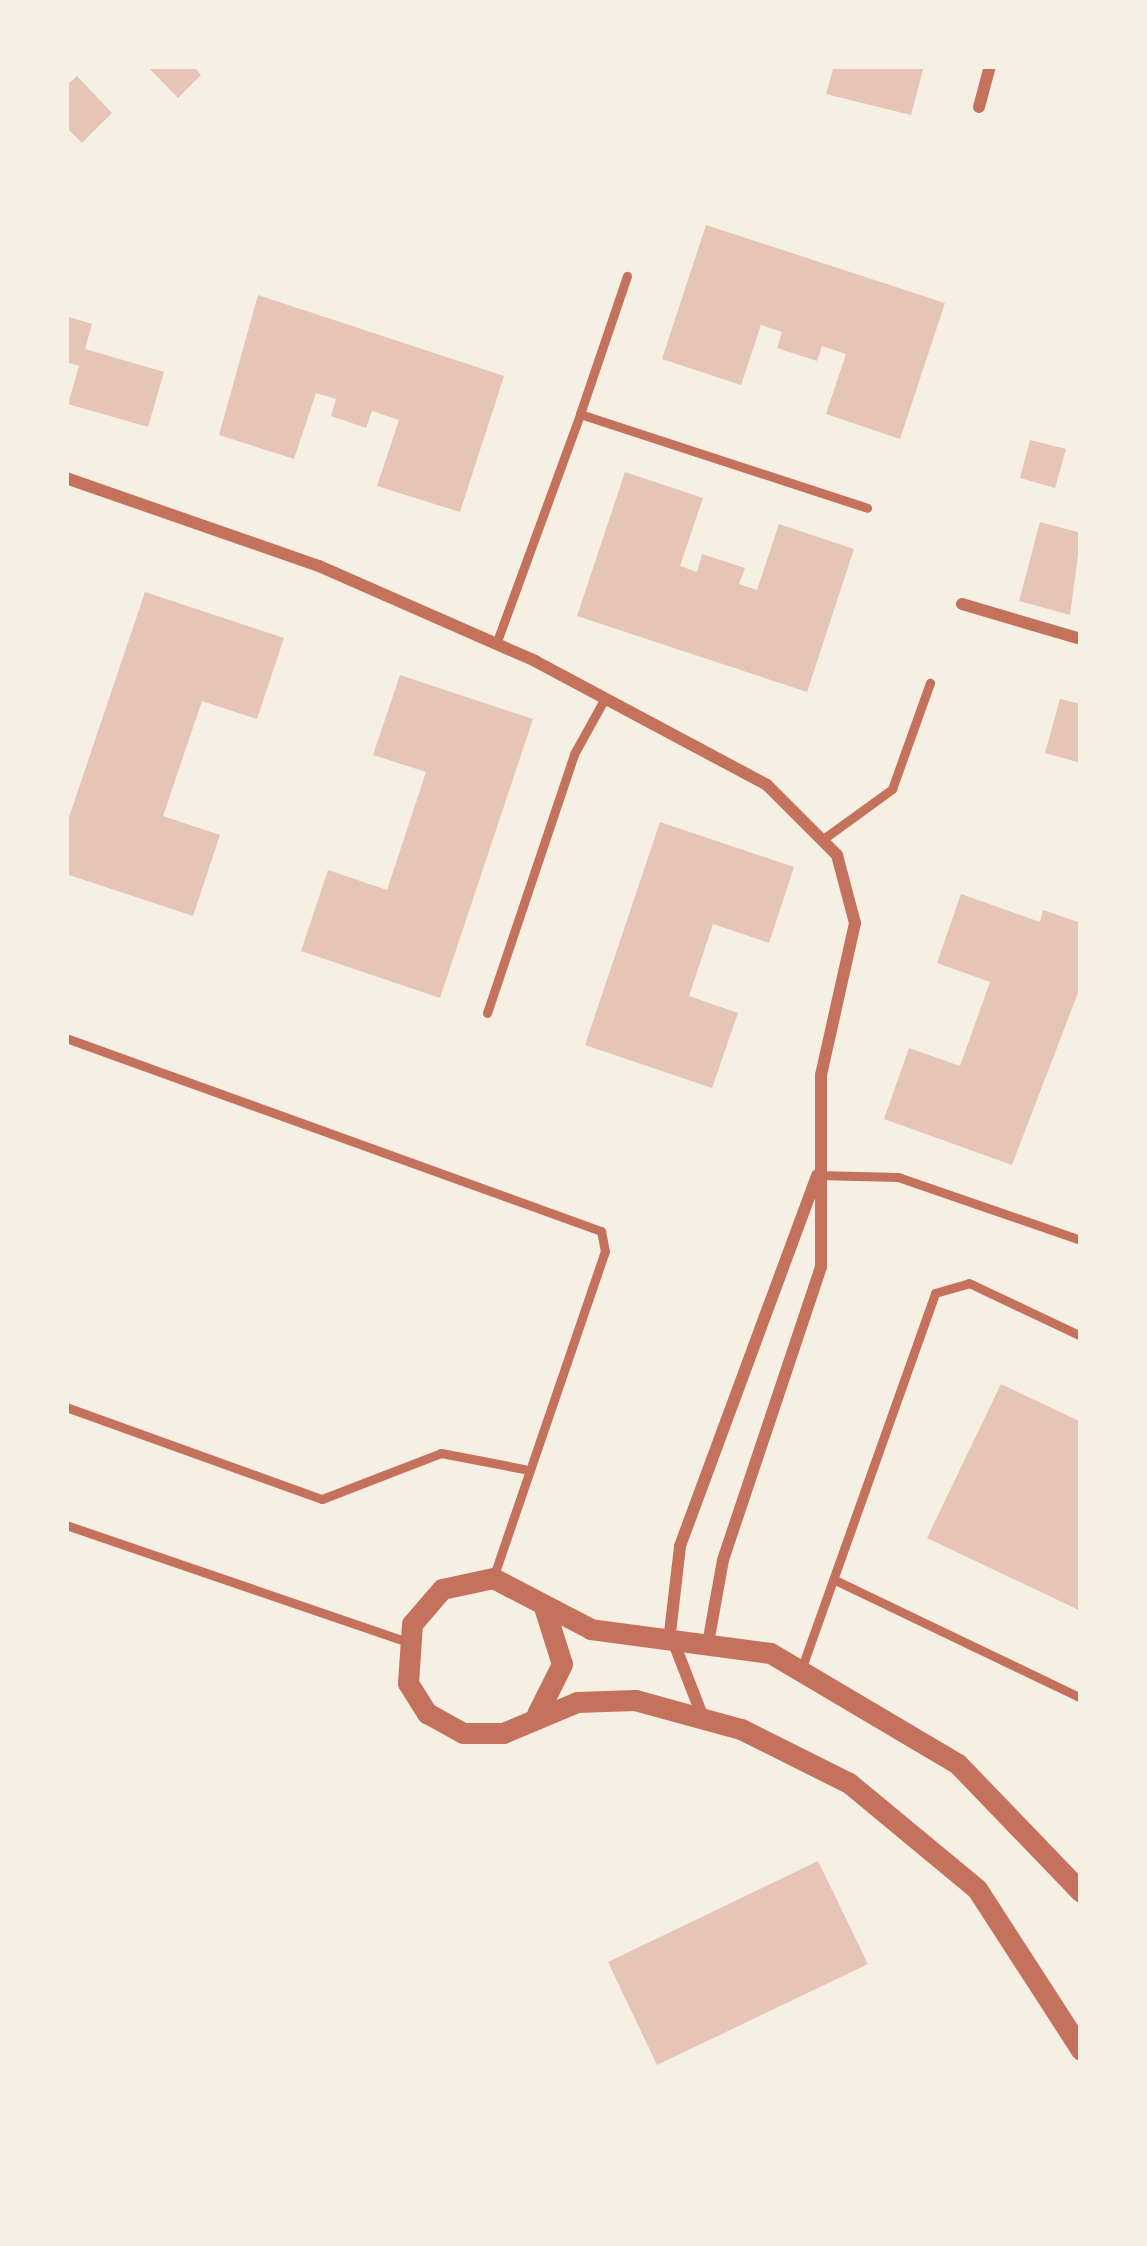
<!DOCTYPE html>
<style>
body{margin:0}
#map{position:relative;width:1147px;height:2246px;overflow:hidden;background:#f6efe4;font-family:Montserrat,sans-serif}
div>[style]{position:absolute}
.building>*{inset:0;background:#e6c5b7}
.service>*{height:9px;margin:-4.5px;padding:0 4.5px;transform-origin:4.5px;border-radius:4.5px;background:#c5725c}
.minor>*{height:12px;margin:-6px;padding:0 6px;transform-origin:6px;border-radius:6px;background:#c5725c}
.tertiary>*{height:21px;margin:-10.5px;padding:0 10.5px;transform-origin:10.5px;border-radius:10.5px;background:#c5725c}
span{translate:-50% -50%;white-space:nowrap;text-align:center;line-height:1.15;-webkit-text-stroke:9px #f6efe4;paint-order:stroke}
.frame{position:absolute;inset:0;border:69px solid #f6efe4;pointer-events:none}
</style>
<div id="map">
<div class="building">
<i style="clip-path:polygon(147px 66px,193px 66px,201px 75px,178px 98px)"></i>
<i style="clip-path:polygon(834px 66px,924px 66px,911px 115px,826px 94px)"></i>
<i style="clip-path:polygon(77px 76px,112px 113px,82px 143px,66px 127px,66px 86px)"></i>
<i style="clip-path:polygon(706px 225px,945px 303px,900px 439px,826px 414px,846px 354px,822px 346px,817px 361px,777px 348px,782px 332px,761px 325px,741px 385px,662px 359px)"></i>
<i style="clip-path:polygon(258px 295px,504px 376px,460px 512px,377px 486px,399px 420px,372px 411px,366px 428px,331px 416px,336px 399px,316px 393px,294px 459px,219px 435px)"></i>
<i style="clip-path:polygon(66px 316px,92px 324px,85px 349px,164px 372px,148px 427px,68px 404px,79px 366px,66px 362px)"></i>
<i style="clip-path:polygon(1030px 440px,1066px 449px,1055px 488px,1020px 478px)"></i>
<i style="clip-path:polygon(625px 472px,703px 498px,680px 566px,697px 572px,702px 554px,745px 568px,739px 584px,757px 590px,779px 524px,854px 549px,807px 692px,577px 616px)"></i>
<i style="clip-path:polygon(1040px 522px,1081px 533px,1070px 615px,1019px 601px)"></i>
<i style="clip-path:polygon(145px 592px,284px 638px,257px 719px,202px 701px,163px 816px,220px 835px,193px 916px,66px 874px,66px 826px)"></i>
<i style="clip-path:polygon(400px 675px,533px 719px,440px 998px,301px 951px,328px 870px,387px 890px,426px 772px,373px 755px)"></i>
<i style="clip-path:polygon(1060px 699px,1081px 704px,1081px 763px,1045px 753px)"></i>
<i style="clip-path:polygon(660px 822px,794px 867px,769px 943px,713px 924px,689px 996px,738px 1013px,712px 1088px,585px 1045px)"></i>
<i style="clip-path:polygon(961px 894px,1040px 922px,1043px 910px,1081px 923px,1081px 985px,1012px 1165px,884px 1119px,909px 1048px,960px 1066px,990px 982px,937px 963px)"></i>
<i style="clip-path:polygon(1001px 1384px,1081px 1422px,1081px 1611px,927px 1538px)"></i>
<i style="clip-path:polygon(818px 1861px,868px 1964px,657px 2065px,608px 1962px)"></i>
</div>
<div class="service">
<i style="left:580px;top:414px;width:146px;rotate:-71.2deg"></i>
<i style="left:496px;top:644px;width:245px;rotate:-69.9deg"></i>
<i style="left:580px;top:414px;width:302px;rotate:18.1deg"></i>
<i style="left:826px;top:837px;width:82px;rotate:-36deg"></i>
<i style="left:892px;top:789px;width:113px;rotate:-70.3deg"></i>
<i style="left:487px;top:1013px;width:273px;rotate:-71.4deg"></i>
<i style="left:574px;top:754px;width:64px;rotate:-61deg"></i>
<i style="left:66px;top:1038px;width:569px;rotate:19.84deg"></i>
<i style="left:601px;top:1231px;width:20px;rotate:79deg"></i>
<i style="left:605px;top:1251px;width:346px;rotate:108.9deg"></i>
<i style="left:817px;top:1175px;width:81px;rotate:1.4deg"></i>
<i style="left:898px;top:1177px;width:194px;rotate:19deg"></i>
<i style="left:66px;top:1407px;width:272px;rotate:19.8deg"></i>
<i style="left:322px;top:1499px;width:128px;rotate:-21.1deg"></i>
<i style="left:441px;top:1453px;width:85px;rotate:10.9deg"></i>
<i style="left:66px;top:1525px;width:358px;rotate:18.9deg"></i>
<i style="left:835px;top:1580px;width:273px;rotate:25.6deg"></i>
<i style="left:802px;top:1667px;width:397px;rotate:-70.4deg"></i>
<i style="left:935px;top:1293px;width:35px;rotate:-16deg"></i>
<i style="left:969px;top:1283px;width:124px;rotate:25.3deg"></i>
</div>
<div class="minor">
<i style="left:979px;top:107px;width:42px;rotate:-75deg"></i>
<i style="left:66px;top:478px;width:268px;rotate:19.2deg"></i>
<i style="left:319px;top:566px;width:236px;rotate:23.7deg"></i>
<i style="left:535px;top:661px;width:263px;rotate:28.1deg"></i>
<i style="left:767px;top:785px;width:99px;rotate:45deg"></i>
<i style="left:837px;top:855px;width:70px;rotate:75.2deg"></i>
<i style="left:855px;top:923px;width:156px;rotate:102.6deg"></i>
<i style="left:821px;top:1075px;width:192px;rotate:90deg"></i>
<i style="left:821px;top:1267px;width:309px;rotate:108.5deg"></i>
<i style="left:723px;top:1560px;width:79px;rotate:100.2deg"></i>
<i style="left:962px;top:604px;width:124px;rotate:16.4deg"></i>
<i style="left:702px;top:1715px;width:88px;rotate:-111.3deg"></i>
<i style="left:670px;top:1633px;width:88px;rotate:-83.4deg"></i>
<i style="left:680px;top:1546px;width:395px;rotate:-69.7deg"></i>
</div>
<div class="tertiary">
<i style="left:537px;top:1714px;width:56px;rotate:-63.4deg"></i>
<i style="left:562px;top:1664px;width:60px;rotate:-107.5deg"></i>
<i style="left:1081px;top:1892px;width:178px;rotate:-133.9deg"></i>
<i style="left:958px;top:1764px;width:218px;rotate:-149.4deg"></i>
<i style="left:770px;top:1653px;width:181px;rotate:-172.4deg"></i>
<i style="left:591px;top:1629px;width:110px;rotate:-152.5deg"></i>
<i style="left:493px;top:1578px;width:52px;rotate:167.8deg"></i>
<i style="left:442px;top:1589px;width:46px;rotate:130.6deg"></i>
<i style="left:412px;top:1624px;width:59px;rotate:93.9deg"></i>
<i style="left:408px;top:1683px;width:36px;rotate:58deg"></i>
<i style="left:427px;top:1713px;width:41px;rotate:29.1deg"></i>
<i style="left:463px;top:1733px;width:40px"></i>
<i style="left:503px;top:1733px;width:80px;rotate:-22.7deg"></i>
<i style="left:577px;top:1702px;width:58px;rotate:-2deg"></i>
<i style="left:635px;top:1700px;width:110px;rotate:15.3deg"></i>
<i style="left:741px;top:1729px;width:121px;rotate:26.6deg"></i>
<i style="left:849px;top:1783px;width:166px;rotate:39.6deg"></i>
<i style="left:977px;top:1889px;width:192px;rotate:57.1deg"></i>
</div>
<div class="frame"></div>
</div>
